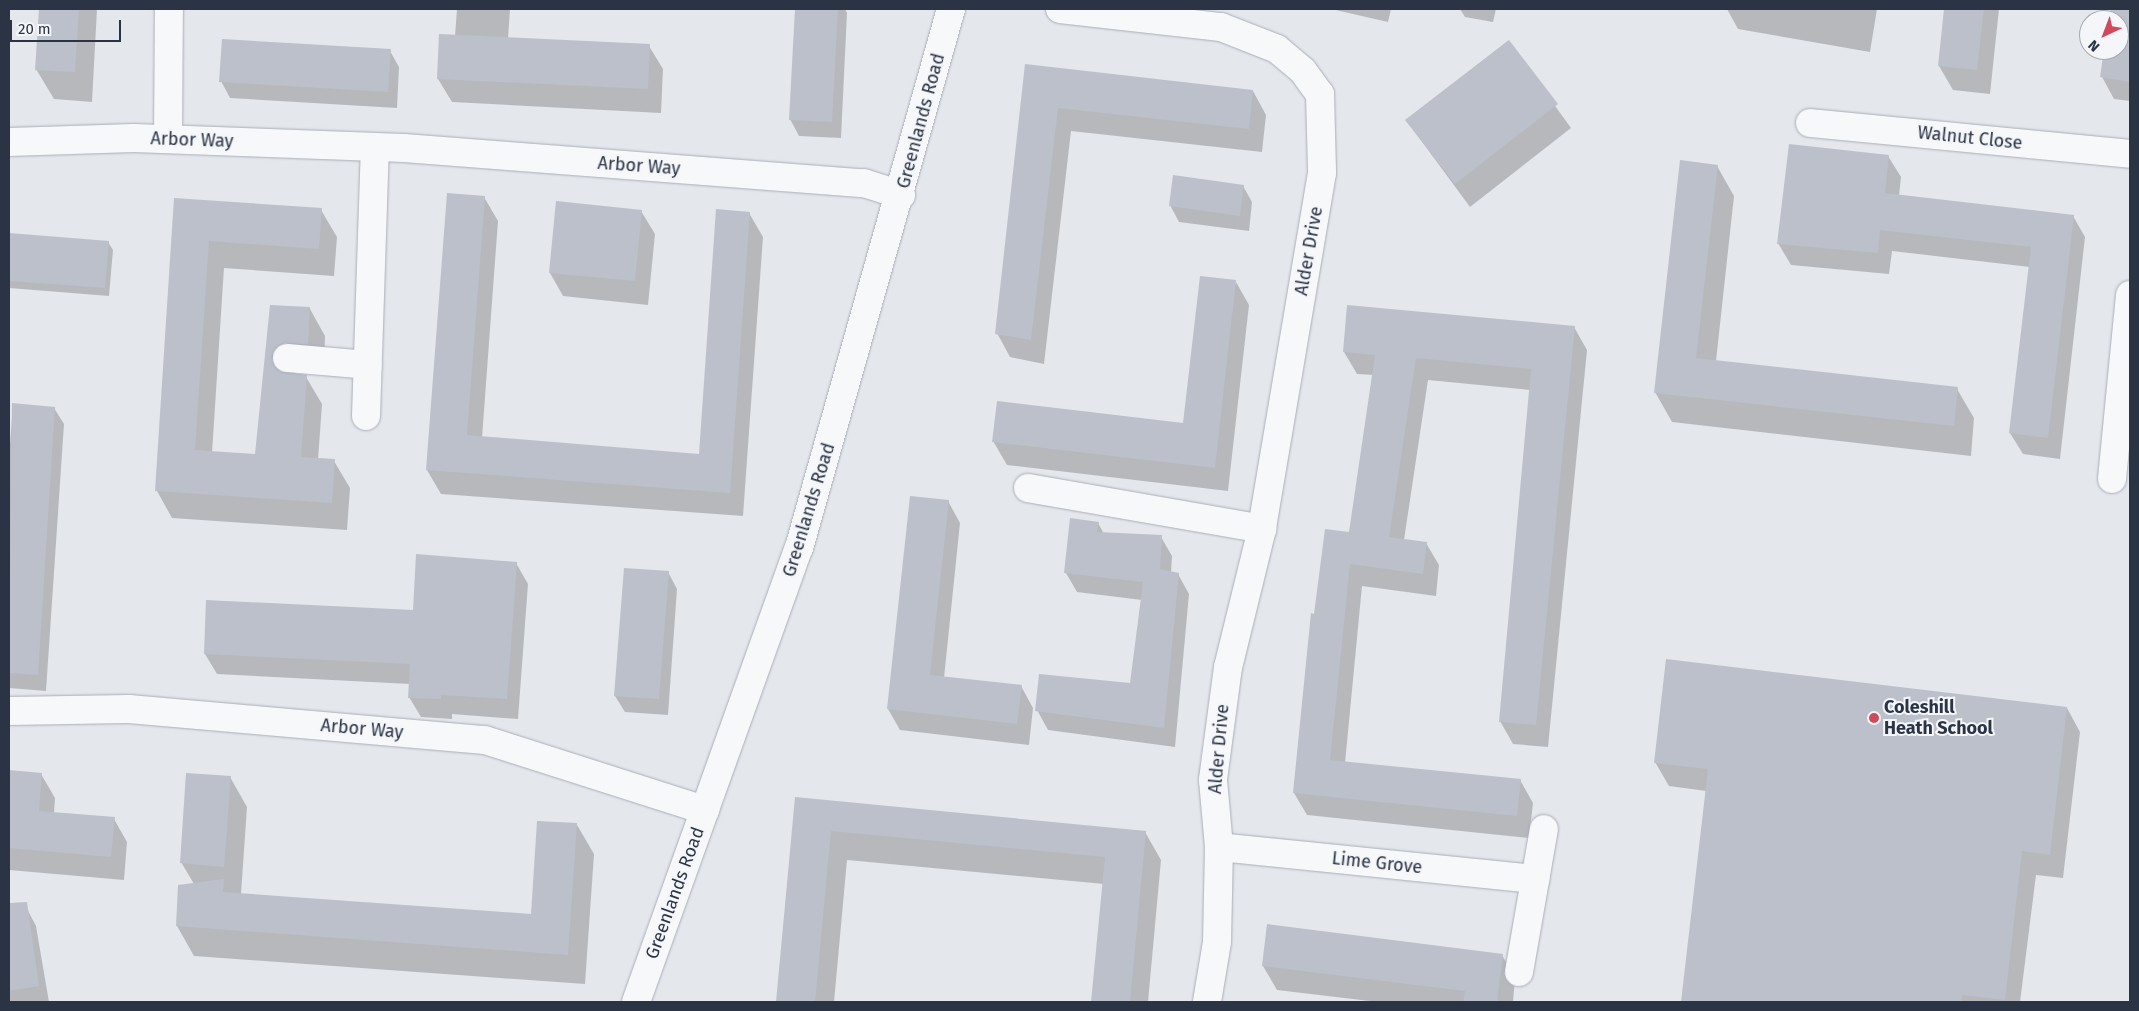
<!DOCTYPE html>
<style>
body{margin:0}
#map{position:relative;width:2139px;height:1011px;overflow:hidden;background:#e4e7ec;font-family:"Fira Sans",sans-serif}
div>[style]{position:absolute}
.shadow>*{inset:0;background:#0003}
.building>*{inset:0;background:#bbc0ca}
.roads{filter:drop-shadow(0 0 1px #a9aeb7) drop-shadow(0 0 1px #a9aeb7)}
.minor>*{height:28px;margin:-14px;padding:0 14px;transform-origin:14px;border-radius:14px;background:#f7f8fa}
.tertiary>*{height:28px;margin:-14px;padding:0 14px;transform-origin:14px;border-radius:14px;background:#f7f8fa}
.dots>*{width:14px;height:14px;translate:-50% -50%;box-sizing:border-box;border:2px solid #f4f6f9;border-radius:50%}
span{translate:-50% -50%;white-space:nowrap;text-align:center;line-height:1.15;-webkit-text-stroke:4px #f4f6f9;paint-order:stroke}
.street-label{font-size:18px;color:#2b3445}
.poi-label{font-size:18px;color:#2b3445;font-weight:700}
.left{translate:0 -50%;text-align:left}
.frame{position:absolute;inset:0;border:10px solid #2b3445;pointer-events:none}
.north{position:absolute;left:2079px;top:10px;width:50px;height:50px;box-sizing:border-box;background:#f4f6f9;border:1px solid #a4a8b1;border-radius:50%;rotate:223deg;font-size:14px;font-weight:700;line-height:20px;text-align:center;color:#2b3445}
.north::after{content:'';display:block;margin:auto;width:18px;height:22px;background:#d1495b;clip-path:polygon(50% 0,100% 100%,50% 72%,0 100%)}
.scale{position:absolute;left:10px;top:20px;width:111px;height:22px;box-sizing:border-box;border:2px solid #2b3445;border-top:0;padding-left:6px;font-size:15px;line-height:18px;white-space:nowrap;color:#2b3445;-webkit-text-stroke:4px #f4f6f9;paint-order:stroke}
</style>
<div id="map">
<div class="shadow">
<i style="clip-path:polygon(40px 9px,97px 9px,92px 102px,54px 99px,36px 69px)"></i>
<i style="clip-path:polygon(457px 9px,510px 9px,508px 39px,649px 46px,663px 69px,661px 113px,452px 102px,438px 79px,455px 36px)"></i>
<i style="clip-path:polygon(796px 9px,845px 9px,847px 13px,841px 138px,799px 136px,790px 119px)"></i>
<i style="clip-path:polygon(1331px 9px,1391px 9px,1388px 22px)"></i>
<i style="clip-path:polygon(1460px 9px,1496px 9px,1493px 22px,1465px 17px)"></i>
<i style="clip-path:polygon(1727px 9px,1877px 9px,1870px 52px,1738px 29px)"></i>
<i style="clip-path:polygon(1945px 9px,1999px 9px,1990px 94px,1953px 90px,1939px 66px)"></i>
<i style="clip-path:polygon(2112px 9px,2130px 9px,2130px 101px,2114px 99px,2102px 77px,2106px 50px,2119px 50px,2119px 20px,2110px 20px)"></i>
<i style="clip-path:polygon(1508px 41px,1571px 128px,1470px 207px,1406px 120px)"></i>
<i style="clip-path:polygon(390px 51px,399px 67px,397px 108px,230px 98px,221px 81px)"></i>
<i style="clip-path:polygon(1026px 65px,1253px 91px,1266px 115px,1262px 152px,1071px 131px,1044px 364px,1010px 357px,997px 333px)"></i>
<i style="clip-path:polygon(1888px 156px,1901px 177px,1899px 196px,2073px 216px,2085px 237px,2060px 459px,2023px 454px,2010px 433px,2030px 267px,1892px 251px,1889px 274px,1791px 265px,1778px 243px)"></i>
<i style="clip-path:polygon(1717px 166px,1734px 196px,1716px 361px,1957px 389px,1974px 418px,1971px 456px,1672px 422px,1655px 392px)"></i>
<i style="clip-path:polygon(1243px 186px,1252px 202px,1249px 231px,1179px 222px,1170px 205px)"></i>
<i style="clip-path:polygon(484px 197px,498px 221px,482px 438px,700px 455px,749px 213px,763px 237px,743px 516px,441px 494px,427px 470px)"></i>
<i style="clip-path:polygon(176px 200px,321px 210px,337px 237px,334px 276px,224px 268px,212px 453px,256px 456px,271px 307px,310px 309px,325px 336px,324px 371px,297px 371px,294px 375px,306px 377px,322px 404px,318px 460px,334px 461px,350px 488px,347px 530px,172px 518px,157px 491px)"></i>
<i style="clip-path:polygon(641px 211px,655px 234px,648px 305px,563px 296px,550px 273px)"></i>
<i style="clip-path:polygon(9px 234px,108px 242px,113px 250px,109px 296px,9px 288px)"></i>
<i style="clip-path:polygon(1236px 282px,1249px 305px,1228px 491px,1007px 465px,993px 441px,1184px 424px)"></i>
<i style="clip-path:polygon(1574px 327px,1587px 350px,1548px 747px,1513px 744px,1500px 721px,1530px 390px,1428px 380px,1404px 540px,1426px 543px,1439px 565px,1436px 596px,1362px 586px,1345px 763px,1520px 780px,1533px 803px,1529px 838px,1307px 815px,1294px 793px,1316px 615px,1350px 533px,1374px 375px,1357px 374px,1344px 352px)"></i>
<i style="clip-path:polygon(13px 405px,54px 408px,64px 424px,46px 691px,9px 688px,9px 458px)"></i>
<i style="clip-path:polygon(948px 501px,960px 523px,944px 678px,1021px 686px,1033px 708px,1029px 745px,900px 730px,888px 709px)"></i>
<i style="clip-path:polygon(1098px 523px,1104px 534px,1161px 537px,1172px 556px,1171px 573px,1178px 574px,1189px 594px,1175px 747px,1048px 730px,1037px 710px,1131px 684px,1142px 600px,1077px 592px,1066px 573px)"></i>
<i style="clip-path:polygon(516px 563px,528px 584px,518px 719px,452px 714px,452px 719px,421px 717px,409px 697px,410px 684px,217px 674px,205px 654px,414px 611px)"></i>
<i style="clip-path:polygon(668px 572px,677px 589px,668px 715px,625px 712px,615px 696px)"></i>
<i style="clip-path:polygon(2067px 708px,2080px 732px,2063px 878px,2036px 875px,2020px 1002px,1682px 1002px,1706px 791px,1669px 786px,1655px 762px)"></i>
<i style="clip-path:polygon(9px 771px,41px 774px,55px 798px,54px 813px,114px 819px,127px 842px,124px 880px,9px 870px)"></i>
<i style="clip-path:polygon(230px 777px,247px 807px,241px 894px,532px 916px,577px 825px,594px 854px,585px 984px,194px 956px,177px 926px,194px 884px,181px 862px)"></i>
<i style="clip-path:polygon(796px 799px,1145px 832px,1161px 860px,1148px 1002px,1093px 1002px,1104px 884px,847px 860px,834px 1002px,777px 1002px)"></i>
<i style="clip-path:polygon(27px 909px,36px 926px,49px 1002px,9px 1002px,9px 912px)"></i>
<i style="clip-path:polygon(1502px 955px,1515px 978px,1513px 1002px,1378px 1002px,1277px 990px,1263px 966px)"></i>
</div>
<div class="building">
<i style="clip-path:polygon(39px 9px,79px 9px,75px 72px,35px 70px)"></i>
<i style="clip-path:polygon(795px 9px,838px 9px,832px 122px,789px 120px)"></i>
<i style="clip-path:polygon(1944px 9px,1984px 9px,1977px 70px,1938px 66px)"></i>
<i style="clip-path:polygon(2111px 9px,2130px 9px,2130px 82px,2100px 77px,2104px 50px,2119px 50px,2119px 20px,2109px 20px)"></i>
<i style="clip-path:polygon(439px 34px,650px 44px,648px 89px,437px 79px)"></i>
<i style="clip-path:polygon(222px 39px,391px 49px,388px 92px,219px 82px)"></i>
<i style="clip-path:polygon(1509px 40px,1558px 104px,1455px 184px,1405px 120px)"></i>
<i style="clip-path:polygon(1025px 64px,1253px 90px,1249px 129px,1058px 108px,1031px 340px,995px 334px)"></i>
<i style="clip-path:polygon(1789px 144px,1889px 155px,1885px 193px,2074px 215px,2048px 438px,2009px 433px,2031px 247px,1880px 230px,1878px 253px,1777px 244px)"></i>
<i style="clip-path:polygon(1680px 160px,1718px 165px,1696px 358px,1958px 387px,1954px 426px,1654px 393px)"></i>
<i style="clip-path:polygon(1173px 175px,1244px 185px,1240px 216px,1169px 206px)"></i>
<i style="clip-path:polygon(447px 193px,485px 196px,467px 435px,699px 454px,716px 209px,750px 212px,730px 493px,426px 470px)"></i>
<i style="clip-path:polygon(174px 198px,322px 208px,319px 249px,209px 241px,195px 450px,255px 454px,270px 305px,310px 307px,308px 344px,281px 344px,271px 357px,278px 371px,307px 375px,301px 457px,335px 459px,332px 503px,155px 491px)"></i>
<i style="clip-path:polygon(556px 201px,642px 210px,635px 281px,549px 273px)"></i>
<i style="clip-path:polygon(9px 233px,109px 241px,105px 288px,9px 281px)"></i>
<i style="clip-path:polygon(1200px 276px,1236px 280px,1215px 468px,992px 442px,997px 401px,1183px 423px)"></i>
<i style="clip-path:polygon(1347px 305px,1575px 326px,1536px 725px,1499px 722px,1531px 369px,1416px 358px,1389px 537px,1427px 542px,1423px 574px,1350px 564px,1330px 760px,1521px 779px,1517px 816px,1293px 793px,1311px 613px,1314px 614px,1325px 529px,1349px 532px,1375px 355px,1343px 352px)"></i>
<i style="clip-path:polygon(12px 403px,55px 407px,38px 675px,9px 673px)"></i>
<i style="clip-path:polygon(910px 496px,949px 500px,930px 675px,1022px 685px,1017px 724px,887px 709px)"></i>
<i style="clip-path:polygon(1070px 518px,1099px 522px,1097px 532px,1162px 535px,1160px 569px,1179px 573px,1164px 728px,1035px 711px,1039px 674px,1130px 683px,1143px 582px,1064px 573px)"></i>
<i style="clip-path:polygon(416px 554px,517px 562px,507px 699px,441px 695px,441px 699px,408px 698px,410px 664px,204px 654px,206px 600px,413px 610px)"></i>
<i style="clip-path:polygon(624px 568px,669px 571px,659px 699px,614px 696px)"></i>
<i style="clip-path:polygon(1666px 659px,2067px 707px,2050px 855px,2022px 851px,2005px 1000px,1962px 995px,1961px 1002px,1681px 1002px,1708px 769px,1654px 763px)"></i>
<i style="clip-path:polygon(9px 770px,42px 773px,39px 811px,115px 817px,111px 857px,9px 848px)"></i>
<i style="clip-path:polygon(186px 773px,231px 776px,224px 867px,180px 863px)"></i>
<i style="clip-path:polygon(795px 797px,1146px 831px,1130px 1002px,1091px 1002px,1105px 857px,831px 831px,815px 1002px,776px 1002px)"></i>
<i style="clip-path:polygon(537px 821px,577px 823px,568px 955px,176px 926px,178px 885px,224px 879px,223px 892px,531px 914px)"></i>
<i style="clip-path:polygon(27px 902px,39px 986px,9px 991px,9px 903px)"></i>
<i style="clip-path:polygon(1267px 924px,1503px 954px,1497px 1002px,1463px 1002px,1465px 991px,1262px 966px)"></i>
</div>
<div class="roads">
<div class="minor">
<i style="left:1060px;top:9px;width:162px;rotate:6.4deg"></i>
<i style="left:1221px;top:27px;width:60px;rotate:21.4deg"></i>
<i style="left:1277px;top:49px;width:34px;rotate:40deg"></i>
<i style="left:1303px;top:71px;width:29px;rotate:54deg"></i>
<i style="left:1320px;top:94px;width:79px;rotate:88.5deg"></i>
<i style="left:1322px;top:173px;width:361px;rotate:99.6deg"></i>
<i style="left:1262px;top:529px;width:142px;rotate:103.8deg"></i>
<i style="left:1228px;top:667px;width:114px;rotate:97.6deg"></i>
<i style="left:1213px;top:780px;width:67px;rotate:84.9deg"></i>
<i style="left:1219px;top:847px;width:95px;rotate:91.2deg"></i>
<i style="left:1217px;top:942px;width:61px;rotate:99.5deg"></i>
<i style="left:1810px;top:123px;width:321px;rotate:5.5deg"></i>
<i style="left:168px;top:138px;width:129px;rotate:-89.6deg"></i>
<i style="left:9px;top:142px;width:125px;rotate:-1.8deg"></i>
<i style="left:134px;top:138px;width:270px;rotate:2.1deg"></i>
<i style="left:404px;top:148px;width:461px;rotate:4.4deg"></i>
<i style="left:864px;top:183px;width:39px;rotate:18deg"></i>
<i style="left:287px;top:358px;width:81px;rotate:4.9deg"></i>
<i style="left:366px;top:416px;width:268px;rotate:-88.1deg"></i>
<i style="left:2112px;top:479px;width:185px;rotate:-84.4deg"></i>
<i style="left:1028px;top:488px;width:238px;rotate:9.9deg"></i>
<i style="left:9px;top:711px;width:120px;rotate:-1deg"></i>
<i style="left:129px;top:709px;width:357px;rotate:5deg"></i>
<i style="left:485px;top:740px;width:231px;rotate:17.7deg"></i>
<i style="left:1219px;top:847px;width:318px;rotate:5.8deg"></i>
<i style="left:1519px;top:972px;width:145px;rotate:-80.1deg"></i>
</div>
<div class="tertiary">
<i style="left:636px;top:1002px;width:482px;rotate:-70.3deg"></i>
<i style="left:799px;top:548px;width:560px;rotate:-74.25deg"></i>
</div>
</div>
<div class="dots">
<i style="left:1874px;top:718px;background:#d1495b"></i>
</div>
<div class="street-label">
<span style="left:921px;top:121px;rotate:-75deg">Greenlands Road</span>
<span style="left:1970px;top:138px;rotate:6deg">Walnut Close</span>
<span style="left:192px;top:140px;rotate:2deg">Arbor Way</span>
<span style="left:639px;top:166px;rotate:4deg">Arbor Way</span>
<span style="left:1309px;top:251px;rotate:-80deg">Alder Drive</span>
<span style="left:809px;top:510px;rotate:-73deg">Greenlands Road</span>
<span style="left:362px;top:729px;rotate:5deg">Arbor Way</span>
<span style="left:1219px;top:749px;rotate:-85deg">Alder Drive</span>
<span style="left:1377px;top:863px;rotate:6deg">Lime Grove</span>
<span style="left:675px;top:893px;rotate:-70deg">Greenlands Road</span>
</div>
<div class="poi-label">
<span class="left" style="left:1884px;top:718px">Coleshill<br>Heath School</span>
</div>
<div class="frame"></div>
<div class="north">N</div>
<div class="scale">20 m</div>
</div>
